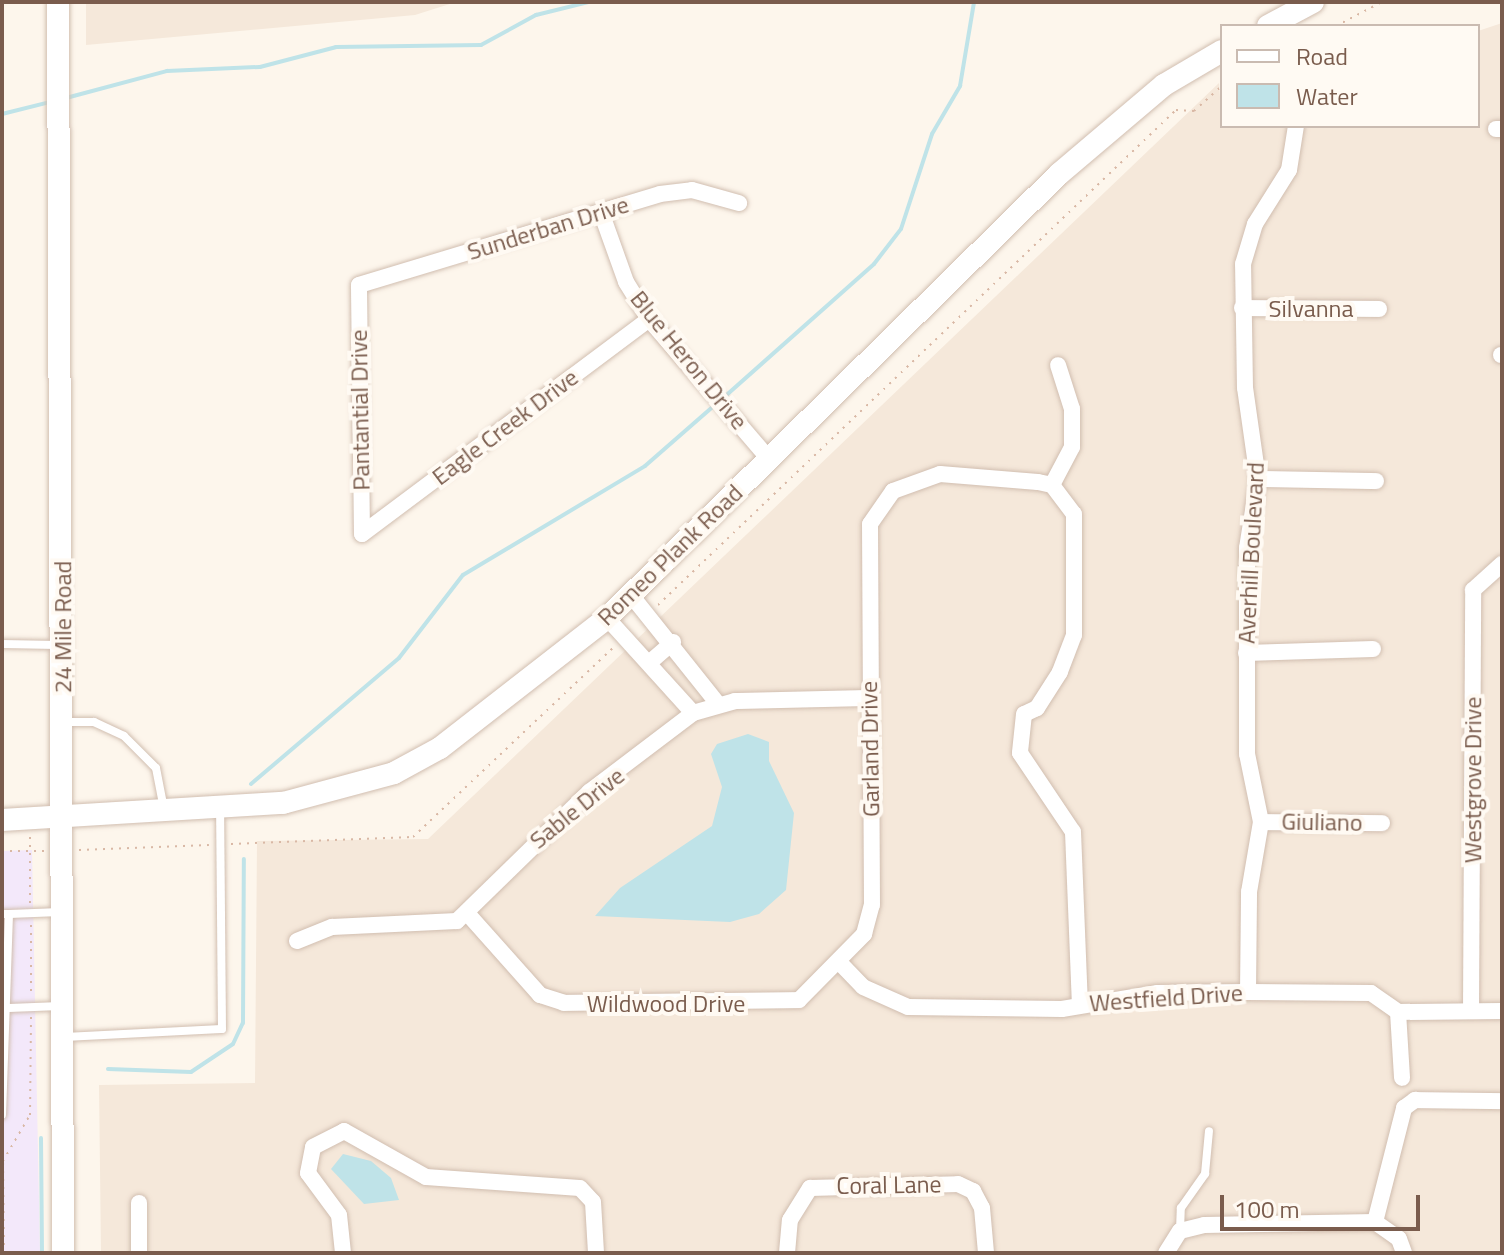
<!DOCTYPE html>
<style>
body{margin:0}
#map{position:relative;width:1504px;height:1255px;overflow:hidden;background:#fdf6ec;font-family:"Titillium Web",sans-serif}
div>[style]{position:absolute}
.residential>*{inset:0;background:#f5e8da}
.education>*{inset:0;background:#f3e8fa}
.water>*{inset:0;background:#bfe3e8}
.stream>*{height:4px;margin:-2px;padding:0 2px;transform-origin:2px;border-radius:2px;background:#bfe3e8}
.path>*{height:2px;margin-top:-1px;transform-origin:0;background:repeating-linear-gradient(90deg,#d9b8a5 0 2px,transparent 0 8px)}
.roads{filter:drop-shadow(0 0 2px #d1beb0) drop-shadow(0 0 2px #d1beb0)}
.lane>*{height:8px;margin:-4px;padding:0 4px;transform-origin:4px;border-radius:4px;background:#fff}
.street>*{height:16px;margin:-8px;padding:0 8px;transform-origin:8px;border-radius:8px;background:#fff}
.secondary>*{height:22px;margin:-11px;padding:0 11px;transform-origin:11px;border-radius:11px;background:#fff}
span{translate:-50% -50%;white-space:nowrap;text-align:center;line-height:1.15;-webkit-text-stroke:8px #fffaf3;paint-order:stroke}
.street-label{font-size:24px;color:#7a5c4d}
.frame{position:absolute;inset:0;border:4px solid #7a5c4d;pointer-events:none}
.legend{position:absolute;left:1220px;top:24px;width:260px;height:104px;box-sizing:border-box;background:#fffaf3;border:2px solid #cabbb1;margin:0;padding:10px 14px;list-style:none;font-size:24px;color:#7a5c4d}
.legend li{display:flex;align-items:center;gap:16px;height:40px}
.legend b{width:40px;border:2px solid #cabbb1}
.scale{position:absolute;left:1220px;top:1195px;width:200px;height:36px;box-sizing:border-box;border:4px solid #7a5c4d;border-top:0;padding-left:10px;font-size:24px;line-height:28px;white-space:nowrap;color:#7a5c4d;-webkit-text-stroke:6px #fffaf3;paint-order:stroke}
</style>
<div id="map">
<div class="residential">
<i style="clip-path:polygon(86px 2px,456px 2px,415px 15px,86px 45px)"></i>
<i style="clip-path:polygon(1502px 23px,1502px 1253px,101px 1253px,99px 1085px,255px 1083px,257px 841px,428px 839px,1219px 83px,1222px 126px,1478px 126px,1478px 31px)"></i>
</div>
<div class="education">
<i style="clip-path:polygon(32px 850px,40px 1253px,2px 1253px,2px 851px)"></i>
</div>
<div class="water">
<i style="clip-path:polygon(748px 734px,769px 742px,769px 761px,794px 813px,786px 890px,759px 914px,730px 922px,595px 916px,620px 888px,712px 826px,722px 787px,711px 754px,717px 744px)"></i>
<i style="clip-path:polygon(343px 1154px,371px 1161px,391px 1178px,399px 1200px,364px 1204px,331px 1169px)"></i>
</div>
<div class="stream">
<i style="left:66px;top:98px;width:105px;rotate:-15deg"></i>
<i style="left:167px;top:71px;width:93px;rotate:-2.5deg"></i>
<i style="left:260px;top:67px;width:79px;rotate:-14.7deg"></i>
<i style="left:336px;top:47px;width:145px;rotate:-0.8deg"></i>
<i style="left:481px;top:45px;width:63px;rotate:-28.6deg"></i>
<i style="left:536px;top:15px;width:55px;rotate:-13.8deg"></i>
<i style="left:2px;top:114px;width:49px;rotate:-14deg"></i>
<i style="left:722px;top:399px;width:203px;rotate:-41.6deg"></i>
<i style="left:874px;top:264px;width:44px;rotate:-52.4deg"></i>
<i style="left:901px;top:229px;width:100px;rotate:-71.9deg"></i>
<i style="left:932px;top:134px;width:56px;rotate:-59.7deg"></i>
<i style="left:960px;top:86px;width:85px;rotate:-80.5deg"></i>
<i style="left:251px;top:784px;width:194px;rotate:-40.4deg"></i>
<i style="left:399px;top:658px;width:105px;rotate:-52.4deg"></i>
<i style="left:463px;top:575px;width:212px;rotate:-30.9deg"></i>
<i style="left:645px;top:466px;width:93px;rotate:-41.1deg"></i>
<i style="left:108px;top:1069px;width:83px;rotate:2.1deg"></i>
<i style="left:191px;top:1072px;width:50px;rotate:-33.7deg"></i>
<i style="left:233px;top:1044px;width:23px;rotate:-65deg"></i>
<i style="left:243px;top:1023px;width:164px;rotate:-89.7deg"></i>
<i style="left:41px;top:1138px;width:115px;rotate:89.5deg"></i>
</div>
<div class="path">
<i style="left:1336px;top:26px;width:52px;rotate:-27.6deg"></i>
<i style="left:658px;top:605px;width:716px;rotate:-43.7deg"></i>
<i style="left:1176px;top:110px;width:18px;rotate:3deg"></i>
<i style="left:1194px;top:111px;width:38px;rotate:-42deg"></i>
<i style="left:30px;top:837px;width:66px;rotate:90deg"></i>
<i style="left:231px;top:844px;width:182px;rotate:-2.2deg"></i>
<i style="left:413px;top:837px;width:275px;rotate:-43.4deg"></i>
<i style="left:79px;top:850px;width:130px;rotate:-2.2deg"></i>
<i style="left:2px;top:851px;width:43px"></i>
<i style="left:31px;top:925px;width:70px;rotate:90deg"></i>
<i style="left:4px;top:1253px;width:92px;rotate:-90.6deg"></i>
<i style="left:3px;top:1161px;width:53px;rotate:-59.6deg"></i>
<i style="left:30px;top:1115px;width:98px;rotate:-89.4deg"></i>
</div>
<div class="roads">
<div class="lane">
<i style="left:2px;top:644px;width:55px;rotate:1deg"></i>
<i style="left:64px;top:722px;width:30px"></i>
<i style="left:94px;top:722px;width:33px;rotate:25deg"></i>
<i style="left:124px;top:736px;width:45px;rotate:45deg"></i>
<i style="left:156px;top:768px;width:42px;rotate:79deg"></i>
<i style="left:2px;top:914px;width:7px"></i>
<i style="left:9px;top:914px;width:201px;rotate:92deg"></i>
<i style="left:9px;top:914px;width:51px;rotate:-2.2deg"></i>
<i style="left:9px;top:1008px;width:51px;rotate:-2.2deg"></i>
<i style="left:64px;top:1037px;width:158px;rotate:-2.9deg"></i>
<i style="left:222px;top:1029px;width:219px;rotate:-90.5deg"></i>
<i style="left:1180px;top:1231px;width:23px;rotate:-88deg"></i>
<i style="left:1181px;top:1208px;width:42px;rotate:-54.8deg"></i>
<i style="left:1205px;top:1174px;width:43px;rotate:-84.7deg"></i>
</div>
<div class="street">
<i style="left:1496px;top:129px;width:6px"></i>
<i style="left:601px;top:212px;width:74px;rotate:70.3deg"></i>
<i style="left:626px;top:282px;width:44px;rotate:58.1deg"></i>
<i style="left:649px;top:319px;width:184px;rotate:49.4deg"></i>
<i style="left:1242px;top:308px;width:137px;rotate:0.4deg"></i>
<i style="left:1501px;top:355px;width:1px"></i>
<i style="left:1258px;top:479px;width:118px;rotate:1deg"></i>
<i style="left:1052px;top:485px;width:43px;rotate:-62.2deg"></i>
<i style="left:1072px;top:447px;width:38px;rotate:-90deg"></i>
<i style="left:1072px;top:409px;width:46px;rotate:-107.7deg"></i>
<i style="left:362px;top:534px;width:249px;rotate:-90.7deg"></i>
<i style="left:359px;top:285px;width:314px;rotate:-16.8deg"></i>
<i style="left:660px;top:194px;width:32px;rotate:-7deg"></i>
<i style="left:692px;top:190px;width:49px;rotate:15.5deg"></i>
<i style="left:362px;top:534px;width:359px;rotate:-36.8deg"></i>
<i style="left:631px;top:595px;width:139px;rotate:51.4deg"></i>
<i style="left:607px;top:618px;width:128px;rotate:47.8deg"></i>
<i style="left:1246px;top:653px;width:127px;rotate:-1.8deg"></i>
<i style="left:649px;top:663px;width:32px;rotate:-41deg"></i>
<i style="left:1261px;top:822px;width:121px;rotate:0.5deg"></i>
<i style="left:467px;top:913px;width:110px;rotate:48.3deg"></i>
<i style="left:540px;top:995px;width:25px;rotate:18deg"></i>
<i style="left:564px;top:1003px;width:235px;rotate:-0.7deg"></i>
<i style="left:799px;top:1000px;width:93px;rotate:-45.4deg"></i>
<i style="left:864px;top:934px;width:30px;rotate:-75deg"></i>
<i style="left:872px;top:905px;width:381px;rotate:-90.3deg"></i>
<i style="left:870px;top:524px;width:40px;rotate:-55.1deg"></i>
<i style="left:893px;top:491px;width:50px;rotate:-19.9deg"></i>
<i style="left:940px;top:474px;width:98px;rotate:4.7deg"></i>
<i style="left:1038px;top:482px;width:14px;rotate:12deg"></i>
<i style="left:1052px;top:485px;width:36px;rotate:53deg"></i>
<i style="left:1074px;top:514px;width:121px;rotate:90deg"></i>
<i style="left:1074px;top:635px;width:40px;rotate:111deg"></i>
<i style="left:1060px;top:672px;width:43px;rotate:122.6deg"></i>
<i style="left:1037px;top:708px;width:14px;rotate:155deg"></i>
<i style="left:1024px;top:714px;width:39px;rotate:96deg"></i>
<i style="left:1020px;top:753px;width:95px;rotate:56.1deg"></i>
<i style="left:1073px;top:832px;width:171px;rotate:87.7deg"></i>
<i style="left:297px;top:941px;width:38px;rotate:-22deg"></i>
<i style="left:332px;top:927px;width:125px;rotate:-2.7deg"></i>
<i style="left:457px;top:921px;width:185px;rotate:-44.3deg"></i>
<i style="left:589px;top:792px;width:131px;rotate:-37.2deg"></i>
<i style="left:693px;top:713px;width:44px;rotate:-15.9deg"></i>
<i style="left:735px;top:701px;width:135px;rotate:-1.3deg"></i>
<i style="left:840px;top:963px;width:33px;rotate:46deg"></i>
<i style="left:863px;top:987px;width:49px;rotate:24deg"></i>
<i style="left:908px;top:1007px;width:154px;rotate:0.7deg"></i>
<i style="left:1062px;top:1009px;width:97px;rotate:-9.5deg"></i>
<i style="left:1158px;top:993px;width:90px;rotate:-0.6deg"></i>
<i style="left:1248px;top:992px;width:123px;rotate:0.5deg"></i>
<i style="left:1371px;top:993px;width:33px;rotate:35deg"></i>
<i style="left:1398px;top:1012px;width:104px;rotate:-0.6deg"></i>
<i style="left:1248px;top:992px;width:100px;rotate:-89.4deg"></i>
<i style="left:1249px;top:892px;width:71px;rotate:-80.3deg"></i>
<i style="left:1261px;top:822px;width:69px;rotate:-101.6deg"></i>
<i style="left:1247px;top:754px;width:206px;rotate:-90deg"></i>
<i style="left:1247px;top:548px;width:70px;rotate:-80.9deg"></i>
<i style="left:1258px;top:479px;width:92px;rotate:-98.1deg"></i>
<i style="left:1245px;top:388px;width:124px;rotate:-90.9deg"></i>
<i style="left:1243px;top:264px;width:42px;rotate:-73.3deg"></i>
<i style="left:1255px;top:224px;width:64px;rotate:-57.8deg"></i>
<i style="left:1289px;top:170px;width:45px;rotate:-81deg"></i>
<i style="left:1471px;top:1010px;width:420px;rotate:-89.7deg"></i>
<i style="left:1473px;top:590px;width:39px;rotate:-42deg"></i>
<i style="left:1398px;top:1012px;width:66px;rotate:86.5deg"></i>
<i style="left:139px;top:1203px;width:50px;rotate:90deg"></i>
<i style="left:1375px;top:1222px;width:118px;rotate:-75.7deg"></i>
<i style="left:1404px;top:1108px;width:14px;rotate:-36deg"></i>
<i style="left:1415px;top:1100px;width:87px;rotate:0.7deg"></i>
<i style="left:343px;top:1253px;width:38px;rotate:-96deg"></i>
<i style="left:339px;top:1215px;width:52px;rotate:-126.4deg"></i>
<i style="left:308px;top:1173px;width:26px;rotate:-79deg"></i>
<i style="left:313px;top:1147px;width:35px;rotate:-27deg"></i>
<i style="left:344px;top:1131px;width:94px;rotate:29.3deg"></i>
<i style="left:426px;top:1177px;width:154px;rotate:4.1deg"></i>
<i style="left:580px;top:1188px;width:19px;rotate:47deg"></i>
<i style="left:593px;top:1202px;width:51px;rotate:86.6deg"></i>
<i style="left:787px;top:1253px;width:33px;rotate:-85deg"></i>
<i style="left:790px;top:1220px;width:38px;rotate:-58deg"></i>
<i style="left:810px;top:1188px;width:148px;rotate:-1.5deg"></i>
<i style="left:958px;top:1184px;width:17px;rotate:25deg"></i>
<i style="left:973px;top:1191px;width:19px;rotate:62deg"></i>
<i style="left:982px;top:1208px;width:45px;rotate:84.9deg"></i>
<i style="left:1166px;top:1253px;width:26px;rotate:-58deg"></i>
<i style="left:1180px;top:1231px;width:25px;rotate:-14deg"></i>
<i style="left:1204px;top:1225px;width:171px;rotate:-1deg"></i>
<i style="left:1375px;top:1222px;width:29px;rotate:35deg"></i>
<i style="left:1399px;top:1239px;width:15px;rotate:70deg"></i>
</div>
<div class="secondary">
<i style="left:58px;top:2px;width:1251px;rotate:89.77deg"></i>
<i style="left:1268px;top:26px;width:51px;rotate:-28.1deg"></i>
<i style="left:2px;top:820px;width:282px;rotate:-3.5deg"></i>
<i style="left:283px;top:803px;width:115px;rotate:-15.1deg"></i>
<i style="left:394px;top:773px;width:52px;rotate:-28.5deg"></i>
<i style="left:440px;top:748px;width:212px;rotate:-37.9deg"></i>
<i style="left:607px;top:618px;width:634px;rotate:-44.49deg"></i>
<i style="left:1059px;top:174px;width:138px;rotate:-40.3deg"></i>
<i style="left:1164px;top:85px;width:67px;rotate:-30.4deg"></i>
</div>
</div>
<div class="street-label">
<span style="left:548px;top:228px;rotate:-17deg">Sunderban Drive</span>
<span style="left:1311px;top:309px">Silvanna</span>
<span style="left:689px;top:360px;rotate:51deg">Blue Heron Drive</span>
<span style="left:360px;top:410px;rotate:-91deg">Pantantial Drive</span>
<span style="left:505px;top:427px;rotate:-37deg">Eagle Creek Drive</span>
<span style="left:1251px;top:553px;rotate:-87deg">Averhill Boulevard</span>
<span style="left:670px;top:555px;rotate:-44deg">Romeo Plank Road</span>
<span style="left:63px;top:627px;rotate:-90deg">24 Mile Road</span>
<span style="left:870px;top:749px;rotate:-91deg">Garland Drive</span>
<span style="left:1473px;top:780px;rotate:-90deg">Westgrove Drive</span>
<span style="left:577px;top:808px;rotate:-39deg">Sable Drive</span>
<span style="left:1322px;top:822px;rotate:1deg">Giuliano</span>
<span style="left:1166px;top:998px;rotate:-4deg">Westfield Drive</span>
<span style="left:666px;top:1004px">Wildwood Drive</span>
<span style="left:889px;top:1185px;rotate:-1deg">Coral Lane</span>
</div>
<div class="frame"></div>
<ul class="legend">
<li><b style="height:10px;background:#fff"></b>Road</li>
<li><b style="height:22px;background:#bfe3e8"></b>Water</li>
</ul>
<div class="scale">100 m</div>
</div>
